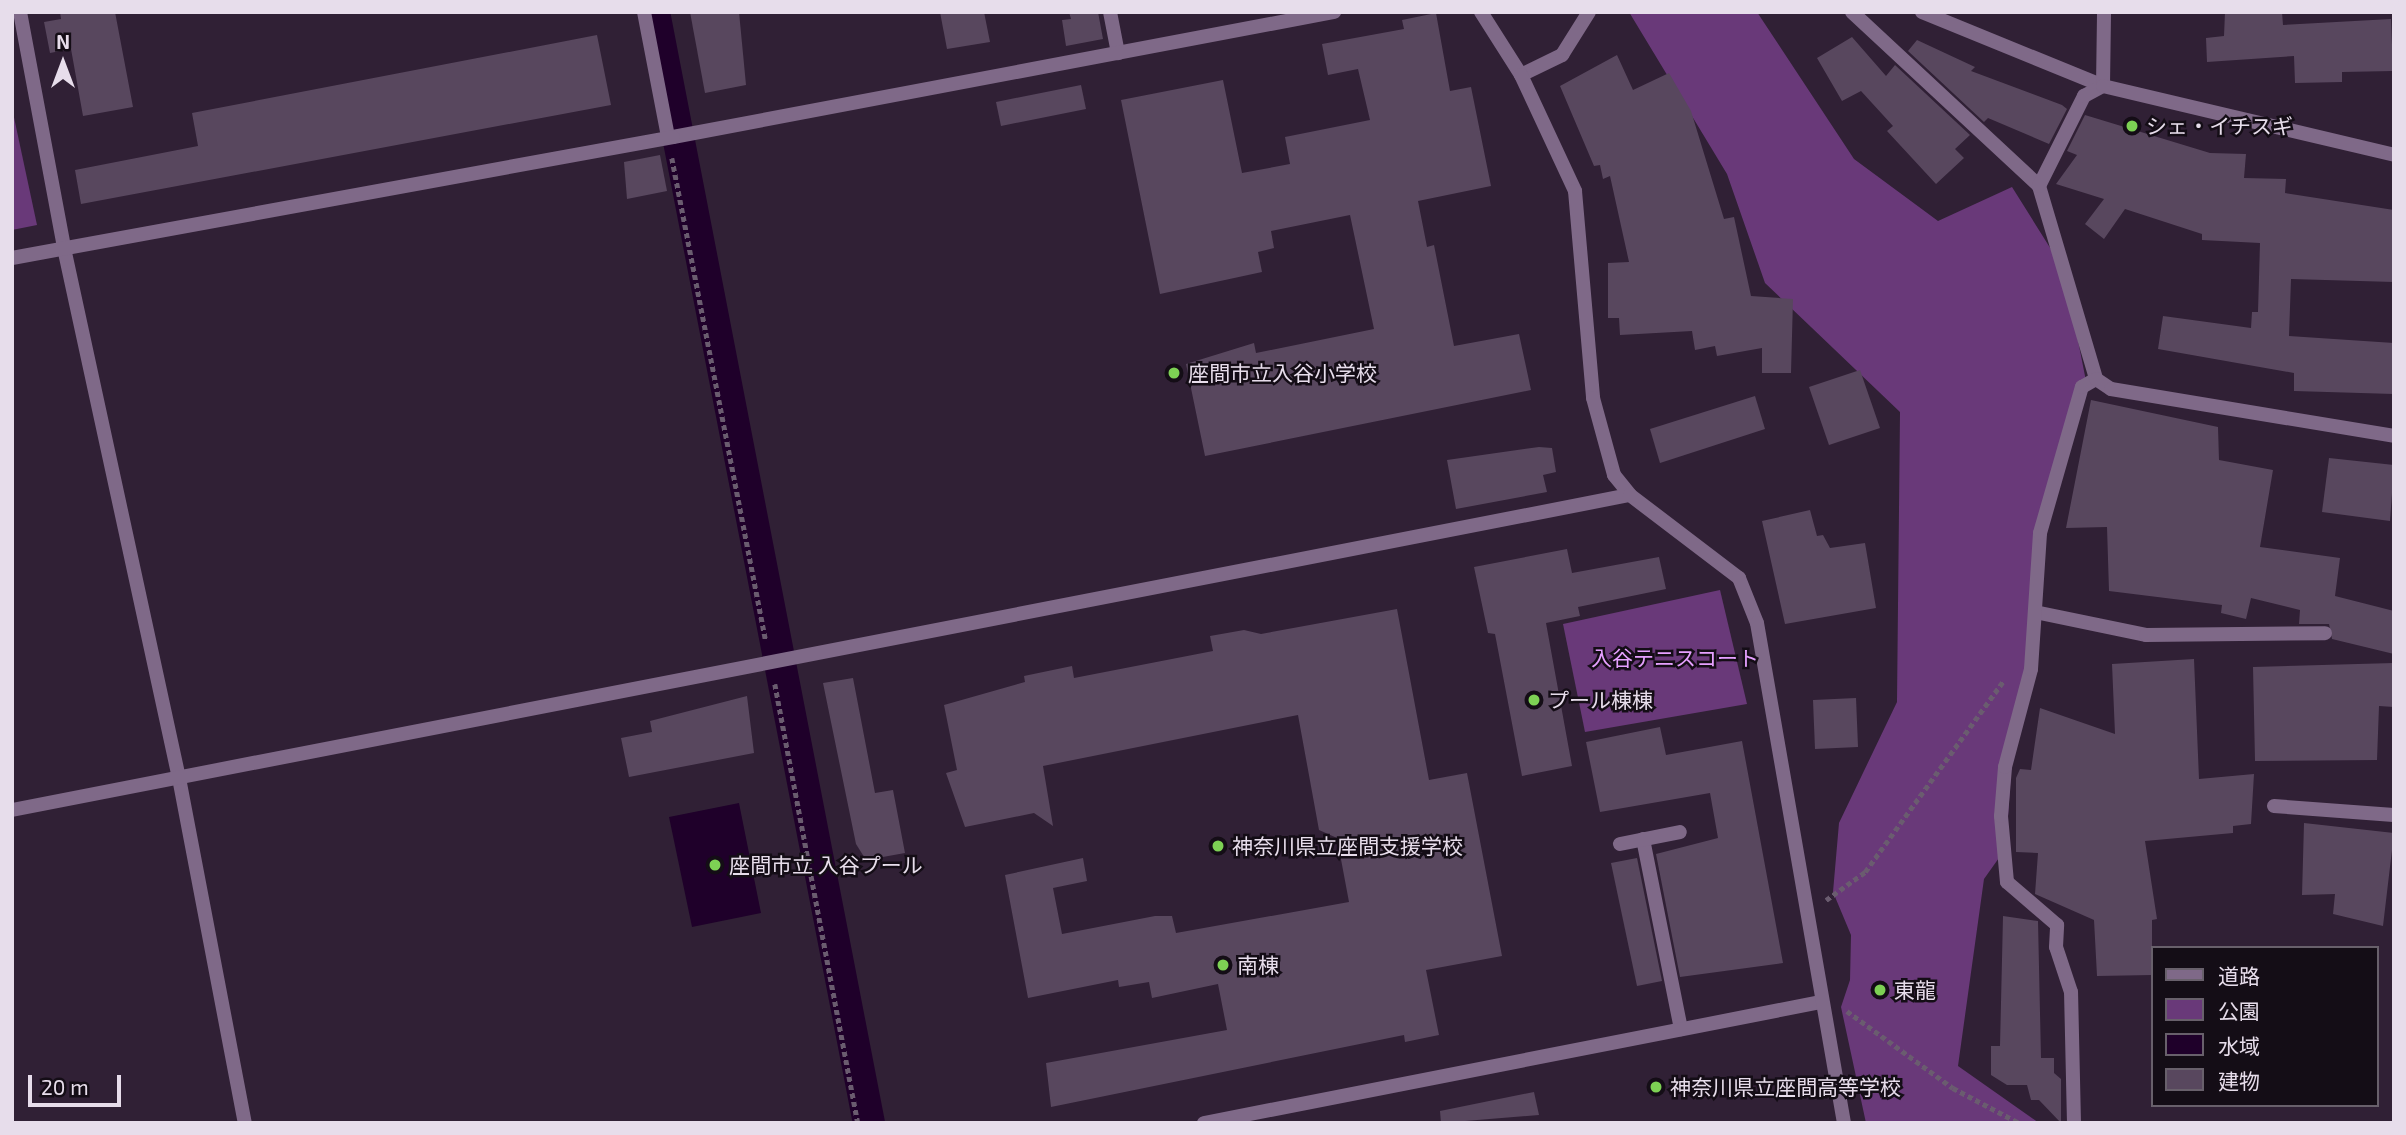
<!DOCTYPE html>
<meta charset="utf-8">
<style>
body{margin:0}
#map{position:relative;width:2406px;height:1135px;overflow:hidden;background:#302035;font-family:"Exo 2","Noto Sans JP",sans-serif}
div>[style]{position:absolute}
.green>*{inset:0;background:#693979}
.water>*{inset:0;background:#1f002a}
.canal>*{height:32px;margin:-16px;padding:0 16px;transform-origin:16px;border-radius:16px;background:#1f002a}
.building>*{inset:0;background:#58475e}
.path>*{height:4.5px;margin-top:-2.25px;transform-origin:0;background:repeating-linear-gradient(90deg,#6a5c6f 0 5px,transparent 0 8.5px)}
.service>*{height:14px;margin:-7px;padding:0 7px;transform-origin:7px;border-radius:7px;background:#7f6988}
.minor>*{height:14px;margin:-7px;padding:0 7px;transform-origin:7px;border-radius:7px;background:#7f6988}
.tertiary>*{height:14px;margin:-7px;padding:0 7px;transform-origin:7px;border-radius:7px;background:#7f6988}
.dots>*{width:19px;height:19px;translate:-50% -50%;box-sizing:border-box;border:4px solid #140d16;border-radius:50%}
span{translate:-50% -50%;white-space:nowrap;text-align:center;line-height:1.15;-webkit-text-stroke:5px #140d16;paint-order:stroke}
.poi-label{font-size:21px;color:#e7ddeb}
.left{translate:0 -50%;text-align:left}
.park-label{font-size:21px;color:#e6a0ff}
.frame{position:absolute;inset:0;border:14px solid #e7ddeb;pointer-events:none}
.legend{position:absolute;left:2151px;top:946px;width:228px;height:161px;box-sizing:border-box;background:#140d16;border:2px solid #68606b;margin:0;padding:9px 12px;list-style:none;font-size:21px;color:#e7ddeb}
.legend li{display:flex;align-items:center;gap:14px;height:35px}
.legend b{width:35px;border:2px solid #68606b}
.north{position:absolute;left:28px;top:28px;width:70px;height:70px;-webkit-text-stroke:5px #140d16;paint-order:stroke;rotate:0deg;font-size:19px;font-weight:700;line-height:28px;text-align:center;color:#e7ddeb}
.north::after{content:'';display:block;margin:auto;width:24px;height:32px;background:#e7ddeb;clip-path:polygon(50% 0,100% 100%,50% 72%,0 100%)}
.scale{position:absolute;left:28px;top:1075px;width:93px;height:32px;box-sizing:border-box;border:4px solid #e7ddeb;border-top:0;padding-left:9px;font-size:21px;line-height:24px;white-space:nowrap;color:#e7ddeb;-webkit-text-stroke:5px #140d16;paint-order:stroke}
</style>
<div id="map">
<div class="green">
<i style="clip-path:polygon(1629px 12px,1757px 12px,1854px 159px,1938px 221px,2012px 187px,2064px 270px,2086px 381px,2045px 528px,2031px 669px,2014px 725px,2006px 848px,1984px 879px,1958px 1066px,2039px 1123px,1866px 1123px,1841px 1007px,1850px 980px,1851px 935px,1833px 892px,1839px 823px,1897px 702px,1900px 412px,1765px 283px,1727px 174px)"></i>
<i style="clip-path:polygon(12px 108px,37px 225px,12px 230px)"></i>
<i style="clip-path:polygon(1720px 590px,1747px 704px,1585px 732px,1563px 624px)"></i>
</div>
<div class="water">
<i style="clip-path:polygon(739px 803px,761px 913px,692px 927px,669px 817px)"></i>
</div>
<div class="canal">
<i style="left:654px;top:12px;width:1132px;rotate:79.05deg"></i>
</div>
<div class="building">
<i style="clip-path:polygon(60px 12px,115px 12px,133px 107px,83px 116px,71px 49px,50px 53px,44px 22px,61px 19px)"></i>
<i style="clip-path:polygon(690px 12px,739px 12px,746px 85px,705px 93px)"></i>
<i style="clip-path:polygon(940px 12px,984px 12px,990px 42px,947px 49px)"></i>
<i style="clip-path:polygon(1069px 12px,1098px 12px,1103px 39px,1066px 46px,1062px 20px,1071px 19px)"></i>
<i style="clip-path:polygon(2225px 12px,2282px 12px,2283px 25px,2391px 19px,2393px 71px,2342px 72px,2342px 82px,2295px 83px,2294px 56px,2207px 62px,2206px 38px,2224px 36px)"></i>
<i style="clip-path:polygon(1436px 13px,1450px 91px,1471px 87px,1491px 186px,1418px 201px,1427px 247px,1434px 245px,1454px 346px,1519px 334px,1531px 390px,1205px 456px,1186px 364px,1254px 343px,1256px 353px,1374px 329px,1350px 215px,1271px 231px,1274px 248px,1258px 252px,1262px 272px,1160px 294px,1121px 100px,1223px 80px,1242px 173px,1290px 164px,1285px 137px,1370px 120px,1358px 69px,1328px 75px,1322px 44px,1404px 29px,1402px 20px)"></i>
<i style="clip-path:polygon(597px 35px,611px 105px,81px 204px,75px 170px,198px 146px,192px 113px)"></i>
<i style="clip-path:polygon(1852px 37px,1886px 76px,1895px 65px,1970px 135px,1955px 149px,1964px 158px,1936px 184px,1887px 131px,1893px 126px,1861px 91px,1842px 101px,1817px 58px)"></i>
<i style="clip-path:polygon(1917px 40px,1975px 67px,1971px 71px,2062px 105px,2067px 109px,2049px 144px,1988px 118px,1984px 122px,1908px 51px)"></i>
<i style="clip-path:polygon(1617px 55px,1633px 90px,1669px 73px,1691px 111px,1724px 219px,1734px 217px,1751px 296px,1793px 299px,1791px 373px,1762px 373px,1762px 348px,1717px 356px,1715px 346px,1695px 350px,1692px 331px,1620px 335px,1619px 318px,1608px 318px,1608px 263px,1629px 262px,1610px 176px,1603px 179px,1600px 165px,1594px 166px,1560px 86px)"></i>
<i style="clip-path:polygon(1081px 85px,1086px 109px,1001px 126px,996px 102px)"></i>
<i style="clip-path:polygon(2085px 115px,2210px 153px,2246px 154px,2244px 178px,2286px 179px,2285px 193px,2394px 210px,2394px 282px,2291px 279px,2289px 336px,2394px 343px,2394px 394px,2294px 391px,2294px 373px,2158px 349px,2163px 316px,2251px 328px,2252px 312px,2258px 312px,2260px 243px,2202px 240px,2202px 234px,2125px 209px,2104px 239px,2085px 224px,2104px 199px,2056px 184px,2077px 155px,2067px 151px)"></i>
<i style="clip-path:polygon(660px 155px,667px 191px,627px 199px,624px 162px)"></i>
<i style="clip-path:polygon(1860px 370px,1880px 428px,1829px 445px,1809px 387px)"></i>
<i style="clip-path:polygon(1755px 396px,1765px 429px,1660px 463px,1650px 429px)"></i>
<i style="clip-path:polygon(2091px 400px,2218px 427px,2219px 460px,2273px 470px,2260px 547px,2340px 558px,2335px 596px,2394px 611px,2394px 654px,2332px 639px,2329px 624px,2299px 624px,2300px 610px,2251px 598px,2246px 619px,2221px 613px,2222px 605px,2109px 591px,2107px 527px,2066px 528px)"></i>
<i style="clip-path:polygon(1539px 447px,1552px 448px,1556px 472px,1543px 475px,1547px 492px,1456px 509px,1447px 460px)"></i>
<i style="clip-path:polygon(2329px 458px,2394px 465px,2390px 521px,2322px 512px)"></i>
<i style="clip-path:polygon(1810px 510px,1817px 536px,1823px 535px,1830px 548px,1865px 543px,1876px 608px,1785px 624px,1762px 521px)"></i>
<i style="clip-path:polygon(1567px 549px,1572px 573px,1659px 557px,1666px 589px,1578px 607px,1580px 616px,1546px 623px,1572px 766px,1522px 776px,1495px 634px,1488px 633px,1474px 567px)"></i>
<i style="clip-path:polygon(1397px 609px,1429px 780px,1467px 773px,1502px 956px,1426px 970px,1439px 1035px,1405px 1042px,1404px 1035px,1051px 1107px,1046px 1063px,1227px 1030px,1218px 984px,1152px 998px,1149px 982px,1119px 987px,1118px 980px,1028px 998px,1005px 875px,1083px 858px,1087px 881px,1053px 888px,1062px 934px,1155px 916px,1172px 916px,1176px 933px,1349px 902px,1337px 838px,1319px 830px,1298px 715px,1043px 766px,1053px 826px,1034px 813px,965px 827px,946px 773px,957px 770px,944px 705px,1025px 682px,1024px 676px,1072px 666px,1074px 678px,1213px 651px,1210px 636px,1244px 630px,1261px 634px)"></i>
<i style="clip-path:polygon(2194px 659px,2199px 779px,2254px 774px,2251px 824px,2233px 826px,2233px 833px,2145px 841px,2157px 919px,2152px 920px,2152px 975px,2097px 976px,2094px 920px,2035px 894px,2038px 853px,2016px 852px,2016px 778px,2020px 769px,2031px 770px,2040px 708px,2115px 734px,2112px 664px)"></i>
<i style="clip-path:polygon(2394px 663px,2394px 707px,2379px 706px,2377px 760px,2255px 761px,2253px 667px)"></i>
<i style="clip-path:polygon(853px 678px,875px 793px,893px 790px,905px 853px,866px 860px,856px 844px,823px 683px)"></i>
<i style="clip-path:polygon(747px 696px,754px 753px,629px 777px,621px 738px,652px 732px,650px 721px)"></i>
<i style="clip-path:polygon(1856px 698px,1858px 747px,1815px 749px,1813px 700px)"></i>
<i style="clip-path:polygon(1660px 727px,1666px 755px,1742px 741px,1783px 963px,1680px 977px,1656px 854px,1718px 838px,1710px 793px,1600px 812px,1586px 742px)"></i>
<i style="clip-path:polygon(2304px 823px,2394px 833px,2383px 926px,2333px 914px,2335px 894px,2302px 895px)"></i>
<i style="clip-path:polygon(1637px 858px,1662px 981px,1637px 986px,1611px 863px)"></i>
<i style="clip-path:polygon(2003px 916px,2038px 921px,2041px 1058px,2054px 1058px,2054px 1073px,2061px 1079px,2061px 1123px,2039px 1100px,2031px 1100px,2027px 1085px,2007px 1085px,1991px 1075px,1991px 1046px,2000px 1046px)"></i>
<i style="clip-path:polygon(1534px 1092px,1539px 1115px,1441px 1123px,1440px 1111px)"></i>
</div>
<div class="path">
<i style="left:672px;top:158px;width:492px;rotate:79deg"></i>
<i style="left:775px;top:684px;width:447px;rotate:79.3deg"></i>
<i style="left:1826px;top:900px;width:48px;rotate:-35.7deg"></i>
<i style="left:1865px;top:872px;width:237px;rotate:-54.1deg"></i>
<i style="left:1847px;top:1011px;width:131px;rotate:36deg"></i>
<i style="left:1953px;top:1088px;width:75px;rotate:27.9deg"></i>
</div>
<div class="service">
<i style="left:1110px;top:12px;width:42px;rotate:79deg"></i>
<i style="left:2035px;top:612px;width:113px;rotate:11.7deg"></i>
<i style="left:2146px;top:635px;width:179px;rotate:-0.6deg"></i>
<i style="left:2274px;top:806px;width:120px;rotate:4.3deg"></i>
<i style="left:1643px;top:839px;width:194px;rotate:78.7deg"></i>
<i style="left:1620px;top:844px;width:61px;rotate:-11.3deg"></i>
<i style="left:2074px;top:1123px;width:131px;rotate:-91.3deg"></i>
<i style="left:2071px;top:992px;width:47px;rotate:-108.4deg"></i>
<i style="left:2056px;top:947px;width:22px;rotate:-87deg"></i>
<i style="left:2057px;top:925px;width:66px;rotate:-139.3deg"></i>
<i style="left:2007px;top:882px;width:66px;rotate:-95.2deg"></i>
<i style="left:2001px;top:816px;width:49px;rotate:-85.3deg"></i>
<i style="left:2005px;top:767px;width:101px;rotate:-75.1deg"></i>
<i style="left:2031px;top:669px;width:136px;rotate:-86.2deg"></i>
<i style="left:2040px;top:533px;width:152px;rotate:-74deg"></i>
<i style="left:2082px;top:387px;width:16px;rotate:-30deg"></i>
</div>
<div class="minor">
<i style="left:644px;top:12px;width:127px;rotate:79.1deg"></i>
<i style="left:1852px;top:12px;width:255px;rotate:42.9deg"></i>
<i style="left:2039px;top:186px;width:201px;rotate:73.5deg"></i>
<i style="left:2096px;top:379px;width:18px;rotate:34deg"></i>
<i style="left:2111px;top:389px;width:287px;rotate:9.4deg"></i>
<i style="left:1922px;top:12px;width:196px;rotate:22.2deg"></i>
<i style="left:1521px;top:75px;width:46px;rotate:-26deg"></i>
<i style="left:1562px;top:55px;width:51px;rotate:-57.9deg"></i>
<i style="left:673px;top:137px;width:673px;rotate:-10.71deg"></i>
<i style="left:2039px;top:186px;width:101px;rotate:-63.4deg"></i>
<i style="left:2084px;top:96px;width:21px;rotate:-28deg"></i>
<i style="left:2103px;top:86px;width:74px;rotate:-89.2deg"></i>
<i style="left:64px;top:248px;width:542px;rotate:77.76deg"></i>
<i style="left:179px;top:778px;width:351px;rotate:79.2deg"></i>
<i style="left:12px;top:810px;width:1648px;rotate:-11.02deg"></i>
<i style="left:1204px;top:1123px;width:629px;rotate:-11.1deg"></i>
</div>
<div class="tertiary">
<i style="left:20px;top:12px;width:240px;rotate:79.4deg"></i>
<i style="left:1481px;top:12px;width:75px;rotate:57.6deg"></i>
<i style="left:1521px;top:75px;width:128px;rotate:65deg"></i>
<i style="left:1575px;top:191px;width:208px;rotate:85deg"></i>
<i style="left:1593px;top:398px;width:80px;rotate:74.7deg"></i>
<i style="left:1614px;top:475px;width:26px;rotate:51deg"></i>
<i style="left:1630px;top:495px;width:137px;rotate:37.3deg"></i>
<i style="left:1739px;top:578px;width:48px;rotate:68.2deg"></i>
<i style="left:1757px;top:623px;width:508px;rotate:80.13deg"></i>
<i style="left:2103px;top:86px;width:299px;rotate:13.3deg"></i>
<i style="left:12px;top:258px;width:672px;rotate:-10.37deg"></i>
</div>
<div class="dots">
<i style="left:2132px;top:126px;background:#7dd154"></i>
<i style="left:1174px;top:373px;background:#7dd154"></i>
<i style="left:1534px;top:700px;background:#7dd154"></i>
<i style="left:1218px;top:846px;background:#7dd154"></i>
<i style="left:715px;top:865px;background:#7dd154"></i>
<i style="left:1223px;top:965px;background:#7dd154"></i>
<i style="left:1880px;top:990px;background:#7dd154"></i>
<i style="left:1656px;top:1087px;background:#7dd154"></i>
</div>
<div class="poi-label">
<span class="left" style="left:2146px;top:126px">シェ・イチスギ</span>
<span class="left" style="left:1188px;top:373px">座間市立入谷小学校</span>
<span class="left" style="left:1548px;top:700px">プール棟棟</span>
<span class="left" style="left:1232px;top:846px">神奈川県立座間支援学校</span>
<span class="left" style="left:729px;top:865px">座間市立 入谷プール</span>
<span class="left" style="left:1237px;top:965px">南棟</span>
<span class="left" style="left:1894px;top:990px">東龍</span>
<span class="left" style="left:1670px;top:1087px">神奈川県立座間高等学校</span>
</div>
<div class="park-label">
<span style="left:1675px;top:658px">入谷テニスコート</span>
</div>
<div class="frame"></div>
<ul class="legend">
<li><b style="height:9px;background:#7f6988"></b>道路</li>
<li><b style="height:19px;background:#693979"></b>公園</li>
<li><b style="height:19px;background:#1f002a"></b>水域</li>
<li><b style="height:19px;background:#58475e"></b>建物</li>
</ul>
<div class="north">N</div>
<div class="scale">20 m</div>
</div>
